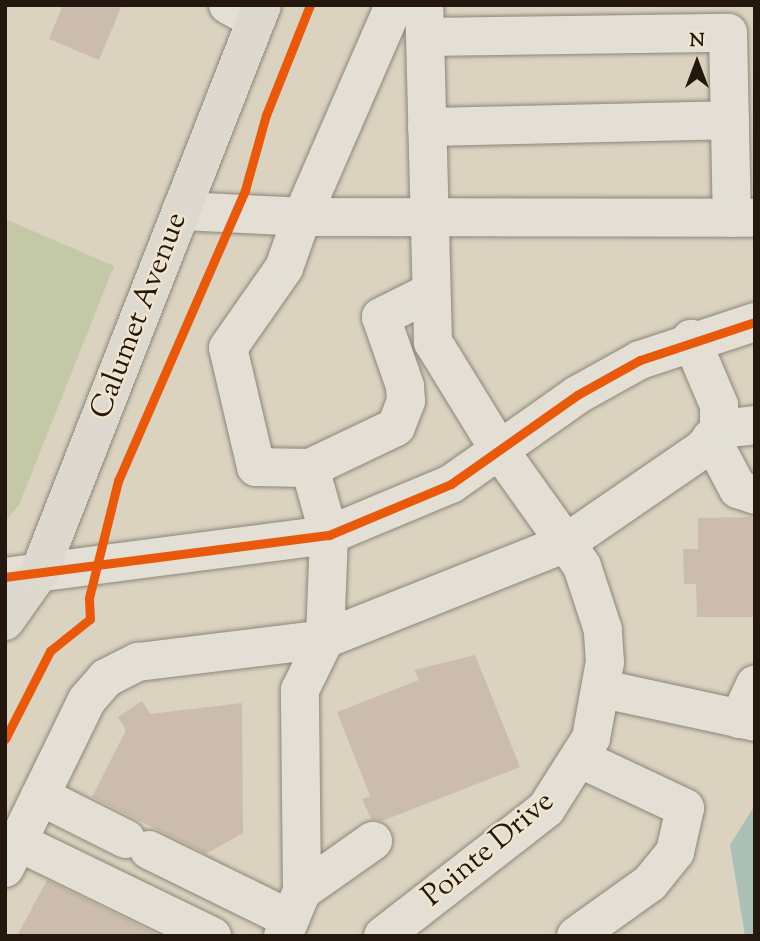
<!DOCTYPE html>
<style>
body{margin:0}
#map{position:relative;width:760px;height:941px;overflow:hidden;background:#dbd3c0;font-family:"Sorts Mill Goudy",serif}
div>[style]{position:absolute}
.green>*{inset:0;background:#c3c8a7}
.water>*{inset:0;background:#abc0b7}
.building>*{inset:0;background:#cbbcae}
.roads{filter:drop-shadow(0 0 2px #8c867a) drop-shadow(0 0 2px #8c867a)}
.minor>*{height:38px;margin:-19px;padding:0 19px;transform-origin:19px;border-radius:19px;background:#e3dfd5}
.major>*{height:38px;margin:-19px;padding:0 19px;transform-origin:19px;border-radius:19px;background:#ded9ce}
.cycleway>*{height:9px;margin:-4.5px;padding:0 4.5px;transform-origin:4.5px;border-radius:4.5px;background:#e8590c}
span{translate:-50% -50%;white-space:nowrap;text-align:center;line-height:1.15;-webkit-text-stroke:5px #efe5ce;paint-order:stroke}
.street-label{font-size:30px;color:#24170e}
.frame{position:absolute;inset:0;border:7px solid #24170e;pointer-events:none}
.north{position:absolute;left:662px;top:28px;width:70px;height:70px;-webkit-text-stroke:5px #efe5ce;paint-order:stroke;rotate:0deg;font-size:19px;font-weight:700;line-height:28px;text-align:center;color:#24170e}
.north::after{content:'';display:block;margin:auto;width:24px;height:32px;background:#24170e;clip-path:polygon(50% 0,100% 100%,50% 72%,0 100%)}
</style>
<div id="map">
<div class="green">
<i style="clip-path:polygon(5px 219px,114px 266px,19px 505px,5px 521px)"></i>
</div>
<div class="water">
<i style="clip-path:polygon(755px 805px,755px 936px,745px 936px,730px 845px)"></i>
</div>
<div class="building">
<i style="clip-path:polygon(63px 5px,122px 5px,99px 60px,49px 39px)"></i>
<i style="clip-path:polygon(755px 517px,755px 617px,697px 617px,696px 584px,684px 584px,683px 549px,698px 549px,698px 518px)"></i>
<i style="clip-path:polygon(475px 655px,520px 767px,382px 821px,371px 819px,362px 799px,370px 796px,337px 712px,419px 680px,414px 670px)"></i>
<i style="clip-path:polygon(142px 701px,150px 714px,242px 703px,243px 833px,206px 854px,92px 797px,126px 730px,118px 717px)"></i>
<i style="clip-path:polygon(47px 880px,161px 936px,17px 936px)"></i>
</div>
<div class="roads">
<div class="minor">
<i style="left:228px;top:5px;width:32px;rotate:28deg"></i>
<i style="left:425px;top:37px;width:303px;rotate:-0.8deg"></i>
<i style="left:728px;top:33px;width:185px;rotate:88.8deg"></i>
<i style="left:427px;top:127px;width:303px;rotate:-1.3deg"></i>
<i style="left:181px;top:211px;width:121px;rotate:2.8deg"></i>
<i style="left:302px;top:217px;width:231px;rotate:-66.5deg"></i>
<i style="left:719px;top:429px;width:36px;rotate:-6deg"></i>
<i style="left:711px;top:438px;width:58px;rotate:62.1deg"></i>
<i style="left:738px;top:489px;width:18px;rotate:19deg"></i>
<i style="left:310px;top:468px;width:95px;rotate:-25.5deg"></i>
<i style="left:396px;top:427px;width:28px;rotate:-69deg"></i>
<i style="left:406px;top:401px;width:15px;rotate:-94deg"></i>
<i style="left:405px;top:386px;width:73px;rotate:-109.2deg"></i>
<i style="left:381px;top:317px;width:56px;rotate:-26.6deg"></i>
<i style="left:5px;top:577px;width:327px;rotate:-7.4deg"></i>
<i style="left:329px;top:535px;width:132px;rotate:-22.7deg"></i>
<i style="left:451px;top:484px;width:154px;rotate:-35.2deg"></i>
<i style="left:577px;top:395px;width:72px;rotate:-29.1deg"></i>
<i style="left:640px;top:360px;width:121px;rotate:-18.3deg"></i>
<i style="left:603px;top:689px;width:156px;rotate:12.2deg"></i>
<i style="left:739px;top:719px;width:38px;rotate:-65deg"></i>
<i style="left:40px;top:796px;width:96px;rotate:26.6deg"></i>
<i style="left:18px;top:842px;width:216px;rotate:25.9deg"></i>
<i style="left:149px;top:850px;width:157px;rotate:26.1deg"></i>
<i style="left:5px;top:868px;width:187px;rotate:-64deg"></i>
<i style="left:87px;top:700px;width:29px;rotate:-49deg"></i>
<i style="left:106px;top:678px;width:36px;rotate:-27deg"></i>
<i style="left:138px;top:662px;width:188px;rotate:-7deg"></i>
<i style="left:325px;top:639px;width:259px;rotate:-21.7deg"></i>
<i style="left:566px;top:543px;width:166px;rotate:-34.5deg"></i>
<i style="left:703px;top:449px;width:26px;rotate:-51deg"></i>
<i style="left:719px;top:429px;width:24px;rotate:-90deg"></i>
<i style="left:719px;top:405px;width:72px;rotate:-113deg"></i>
<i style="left:302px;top:891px;width:87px;rotate:-35.2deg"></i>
<i style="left:283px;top:936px;width:49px;rotate:-67.1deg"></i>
<i style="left:302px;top:891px;width:201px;rotate:-90.6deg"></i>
<i style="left:300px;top:690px;width:57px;rotate:-63.9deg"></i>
<i style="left:325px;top:639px;width:104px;rotate:-87.8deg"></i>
<i style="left:329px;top:535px;width:70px;rotate:-105.8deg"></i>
<i style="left:310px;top:468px;width:54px;rotate:-178.9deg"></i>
<i style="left:256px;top:467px;width:122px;rotate:-103.2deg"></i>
<i style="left:228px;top:348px;width:98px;rotate:-55deg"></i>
<i style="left:284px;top:268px;width:54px;rotate:-70.6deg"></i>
<i style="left:302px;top:217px;width:453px;rotate:0.1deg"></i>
<i style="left:383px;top:936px;width:207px;rotate:-37.9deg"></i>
<i style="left:546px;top:809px;width:84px;rotate:-57.6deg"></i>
<i style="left:591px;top:738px;width:77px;rotate:-79.6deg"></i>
<i style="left:605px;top:662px;width:32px;rotate:-94deg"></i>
<i style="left:603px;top:630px;width:67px;rotate:-108.2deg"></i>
<i style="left:582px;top:566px;width:141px;rotate:-125.5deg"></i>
<i style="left:500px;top:451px;width:128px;rotate:-121.6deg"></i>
<i style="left:433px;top:342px;width:337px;rotate:-91.5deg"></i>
<i style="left:576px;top:936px;width:91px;rotate:-35.6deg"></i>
<i style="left:650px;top:883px;width:40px;rotate:-51deg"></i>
<i style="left:675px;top:852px;width:45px;rotate:-77.2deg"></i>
<i style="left:685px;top:808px;width:115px;rotate:-154.8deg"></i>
</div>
<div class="major">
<i style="left:5px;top:621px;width:59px;rotate:-54.7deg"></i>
<i style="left:39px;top:573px;width:610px;rotate:-68.56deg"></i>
</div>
</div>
<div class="cycleway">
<i style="left:5px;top:577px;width:327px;rotate:-7.4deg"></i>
<i style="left:329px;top:535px;width:132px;rotate:-22.7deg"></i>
<i style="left:451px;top:484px;width:154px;rotate:-35.2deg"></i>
<i style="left:577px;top:395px;width:72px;rotate:-29.1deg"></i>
<i style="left:640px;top:360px;width:121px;rotate:-18.3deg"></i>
<i style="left:5px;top:739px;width:99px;rotate:-62.9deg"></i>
<i style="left:50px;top:651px;width:51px;rotate:-38.7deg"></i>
<i style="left:90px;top:619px;width:21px;rotate:-93deg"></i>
<i style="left:89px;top:598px;width:121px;rotate:-76.1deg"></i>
<i style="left:118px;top:481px;width:318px;rotate:-66.4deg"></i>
<i style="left:245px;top:190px;width:78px;rotate:-74.4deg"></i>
<i style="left:266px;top:115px;width:118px;rotate:-68.2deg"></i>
</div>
<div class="street-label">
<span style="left:140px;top:316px;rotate:-69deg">Calumet Avenue</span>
<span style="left:489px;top:850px;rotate:-40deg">Pointe Drive</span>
</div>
<div class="frame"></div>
<div class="north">N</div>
</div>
